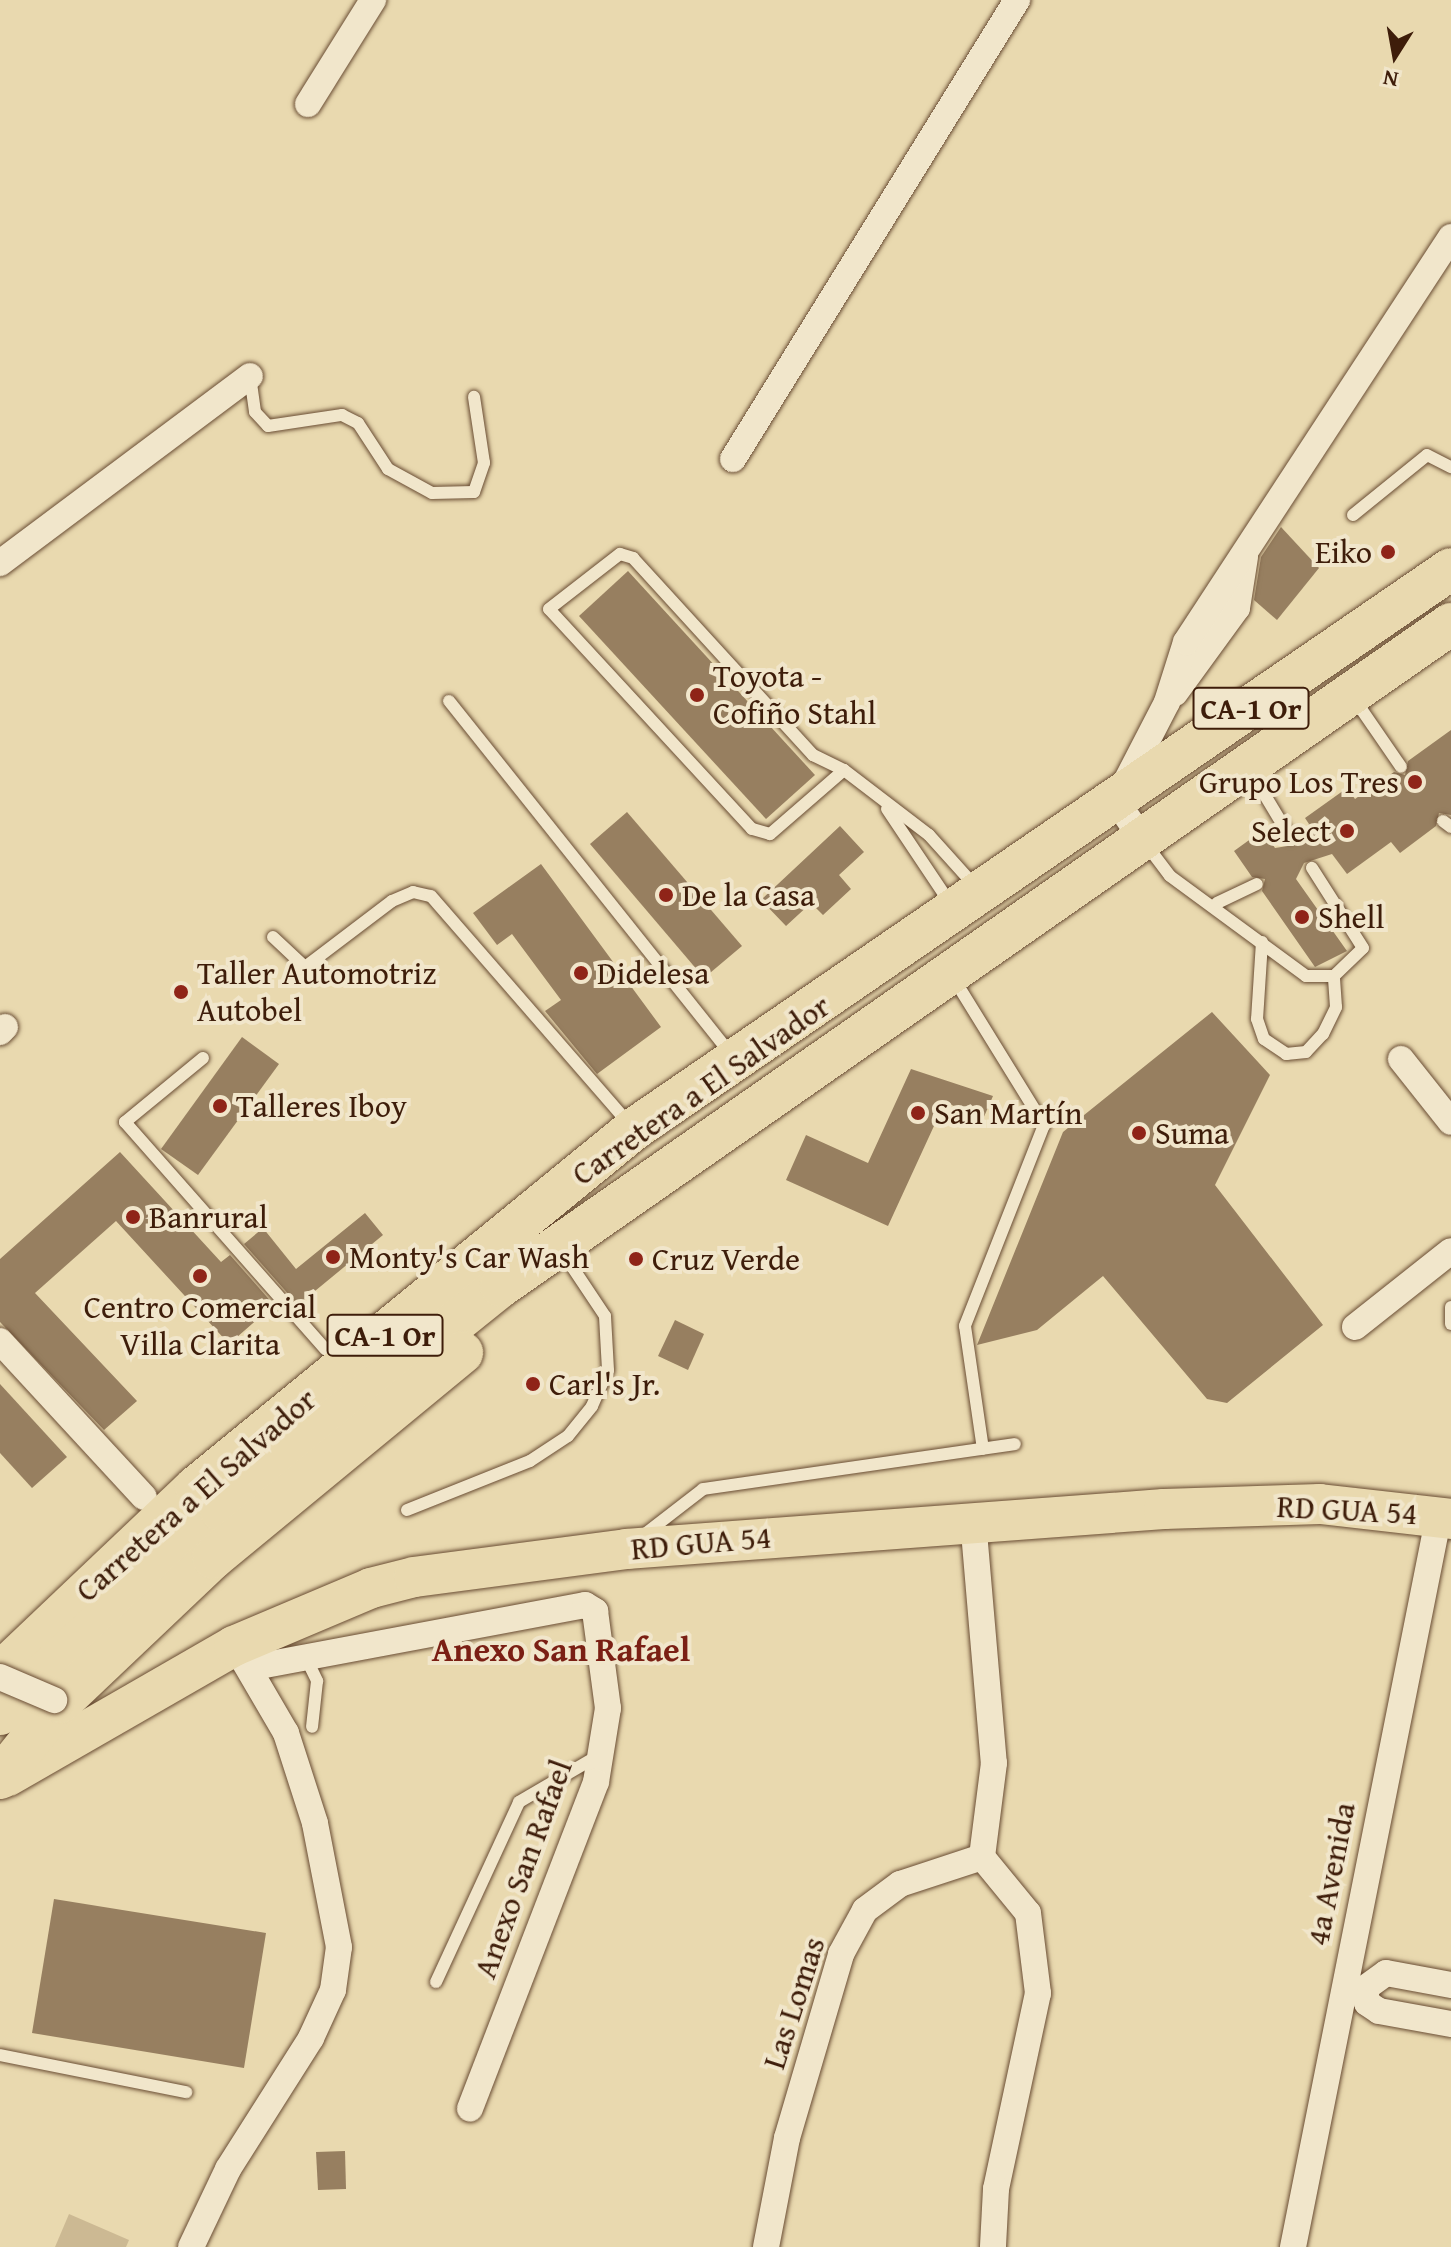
<!DOCTYPE html>
<meta charset="utf-8">
<style>
body{margin:0}
#map{position:relative;width:1451px;height:2247px;overflow:hidden;background:#e9d9af;font-family:"Gentium Book Plus",serif}
div>[style]{position:absolute}
.green>*{inset:0;background:#ccb993}
.building>*{inset:0;background:#977f60}
.roads{filter:drop-shadow(0 0 2px #694c33) drop-shadow(0 0 2px #694c33)}
.service>*{height:12px;margin:-6px;padding:0 6px;transform-origin:6px;border-radius:6px;background:#f1e6cb}
.minor>*{height:26px;margin:-13px;padding:0 13px;transform-origin:13px;border-radius:13px;background:#f1e6cb}
.primary>*{height:40px;margin:-20px;padding:0 20px;transform-origin:20px;border-radius:20px;background:#e9d9af}
.trunk>*{height:42px;margin:-21px;padding:0 21px;transform-origin:21px;border-radius:21px;background:#e9d9af}
.bridges{filter:drop-shadow(0 0 2px #694c33) drop-shadow(0 0 2px #694c33)}
.minor-bridge>*{height:26px;margin:-13px;padding:0 13px;transform-origin:13px;border-radius:13px;background:#f1e6cb}
.dots>*{width:22px;height:22px;translate:-50% -50%;box-sizing:border-box;border:4px solid #f1e6cb;border-radius:50%}
span{translate:-50% -50%;white-space:nowrap;text-align:center;line-height:1.15;-webkit-text-stroke:8px #f1e6cb;paint-order:stroke}
.shield-label span{padding:2px 6px;background:#f1e6cb;border:2px solid;border-radius:6px;-webkit-text-stroke-width:0}
.shield-label{font-size:30px;color:#3e1d0a;font-weight:700}
.poi-label{font-size:32px;color:#3e1d0a}
.right{translate:-100% -50%;text-align:right}
.left{translate:0 -50%;text-align:left}
.street-label{font-size:32px;color:#3e1d0a}
.neighbourhood-label{font-size:34px;color:#7a1f14;font-weight:700}
.north{position:absolute;left:1355px;top:16px;width:80px;height:80px;-webkit-text-stroke:6px #f1e6cb;paint-order:stroke;rotate:191deg;font-size:22px;font-weight:700;line-height:32px;text-align:center;color:#3e1d0a}
.north::after{content:'';display:block;margin:auto;width:28px;height:36px;background:#3e1d0a;clip-path:polygon(50% 0,100% 100%,50% 72%,0 100%)}
</style>
<div id="map">
<div class="green">
<i style="clip-path:polygon(69px 2214px,129px 2240px,126px 2247px,55px 2247px)"></i>
</div>
<div class="building">
<i style="clip-path:polygon(1281px 527px,1319px 568px,1277px 620px,1254px 600px,1261px 557px)"></i>
<i style="clip-path:polygon(628px 571px,815px 775px,766px 819px,579px 616px)"></i>
<i style="clip-path:polygon(1451px 730px,1451px 815px,1439px 813px,1436px 826px,1400px 853px,1391px 842px,1347px 874px,1332px 854px,1304px 863px,1296px 879px,1347px 951px,1315px 967px,1262px 891px,1265px 879px,1252px 877px,1234px 851px,1263px 830px,1275px 848px,1294px 845px,1309px 824px,1305px 818px,1347px 788px,1355px 799px,1394px 772px,1405px 775px,1408px 761px)"></i>
<i style="clip-path:polygon(627px 812px,742px 946px,704px 978px,590px 844px)"></i>
<i style="clip-path:polygon(840px 826px,864px 852px,839px 875px,851px 889px,823px 915px,811px 903px,786px 926px,761px 900px)"></i>
<i style="clip-path:polygon(541px 864px,661px 1027px,597px 1074px,545px 1011px,561px 1000px,512px 934px,497px 945px,473px 913px)"></i>
<i style="clip-path:polygon(1212px 1012px,1270px 1075px,1215px 1185px,1323px 1325px,1227px 1403px,1207px 1399px,1103px 1276px,1037px 1330px,977px 1345px,1063px 1132px)"></i>
<i style="clip-path:polygon(242px 1037px,279px 1064px,198px 1175px,161px 1149px)"></i>
<i style="clip-path:polygon(911px 1069px,993px 1096px,983px 1119px,945px 1102px,888px 1226px,786px 1180px,806px 1135px,868px 1163px)"></i>
<i style="clip-path:polygon(120px 1152px,221px 1262px,230px 1255px,274px 1305px,229px 1344px,116px 1221px,35px 1293px,137px 1401px,104px 1430px,0 1322px,0 1259px)"></i>
<i style="clip-path:polygon(365px 1213px,383px 1235px,298px 1305px,244px 1244px,263px 1228px,296px 1269px)"></i>
<i style="clip-path:polygon(675px 1320px,704px 1334px,688px 1370px,658px 1356px)"></i>
<i style="clip-path:polygon(0 1384px,67px 1457px,32px 1488px,0 1453px)"></i>
<i style="clip-path:polygon(54px 1899px,266px 1933px,244px 2068px,32px 2033px)"></i>
<i style="clip-path:polygon(345px 2151px,346px 2189px,318px 2190px,316px 2152px)"></i>
</div>
<div class="roads">
<div class="service">
<i style="left:250px;top:376px;width:36px;rotate:82deg"></i>
<i style="left:255px;top:412px;width:19px;rotate:47deg"></i>
<i style="left:268px;top:426px;width:75px;rotate:-8.5deg"></i>
<i style="left:342px;top:415px;width:18px;rotate:27deg"></i>
<i style="left:358px;top:423px;width:55px;rotate:56.9deg"></i>
<i style="left:388px;top:469px;width:50px;rotate:28.6deg"></i>
<i style="left:432px;top:493px;width:42px;rotate:-1.4deg"></i>
<i style="left:474px;top:492px;width:31px;rotate:-71deg"></i>
<i style="left:484px;top:463px;width:67px;rotate:-98.6deg"></i>
<i style="left:1353px;top:515px;width:95px;rotate:-39deg"></i>
<i style="left:1427px;top:455px;width:27px;rotate:27deg"></i>
<i style="left:1355px;top:700px;width:81px;rotate:55.5deg"></i>
<i style="left:449px;top:701px;width:452px;rotate:51.4deg"></i>
<i style="left:844px;top:770px;width:98px;rotate:139.1deg"></i>
<i style="left:770px;top:834px;width:19px;rotate:-164deg"></i>
<i style="left:752px;top:829px;width:299px;rotate:-132.7deg"></i>
<i style="left:549px;top:609px;width:90px;rotate:-37.8deg"></i>
<i style="left:620px;top:554px;width:14px;rotate:17deg"></i>
<i style="left:633px;top:558px;width:267px;rotate:47.6deg"></i>
<i style="left:813px;top:755px;width:34px;rotate:26deg"></i>
<i style="left:844px;top:770px;width:107px;rotate:37.4deg"></i>
<i style="left:929px;top:835px;width:69px;rotate:48deg"></i>
<i style="left:1251px;top:772px;width:76px;rotate:59deg"></i>
<i style="left:887px;top:809px;width:113px;rotate:56.2deg"></i>
<i style="left:1443px;top:821px;width:10px;rotate:37deg"></i>
<i style="left:1145px;top:843px;width:41px;rotate:52.9deg"></i>
<i style="left:1170px;top:876px;width:169px;rotate:36.3deg"></i>
<i style="left:1306px;top:976px;width:28px"></i>
<i style="left:1334px;top:976px;width:40px;rotate:-44deg"></i>
<i style="left:1363px;top:948px;width:95px;rotate:-122.5deg"></i>
<i style="left:1217px;top:903px;width:44px;rotate:-25.4deg"></i>
<i style="left:273px;top:937px;width:44px;rotate:43.2deg"></i>
<i style="left:305px;top:967px;width:109px;rotate:-37.2deg"></i>
<i style="left:392px;top:901px;width:23px;rotate:-23deg"></i>
<i style="left:413px;top:892px;width:18px;rotate:13deg"></i>
<i style="left:431px;top:896px;width:302px;rotate:49deg"></i>
<i style="left:1262px;top:942px;width:77px;rotate:93.7deg"></i>
<i style="left:1257px;top:1019px;width:21px;rotate:71deg"></i>
<i style="left:1264px;top:1039px;width:27px;rotate:34deg"></i>
<i style="left:1286px;top:1054px;width:20px;rotate:-6deg"></i>
<i style="left:1306px;top:1052px;width:25px;rotate:-47deg"></i>
<i style="left:1323px;top:1034px;width:30px;rotate:-64deg"></i>
<i style="left:1336px;top:1007px;width:31px;rotate:-94deg"></i>
<i style="left:954px;top:979px;width:172px;rotate:58.3deg"></i>
<i style="left:1044px;top:1125px;width:216px;rotate:111.5deg"></i>
<i style="left:965px;top:1326px;width:124px;rotate:81.7deg"></i>
<i style="left:203px;top:1058px;width:101px;rotate:140.6deg"></i>
<i style="left:125px;top:1122px;width:303px;rotate:48.6deg"></i>
<i style="left:1451px;top:1307px;width:17px;rotate:90deg"></i>
<i style="left:407px;top:1510px;width:132px;rotate:-21.7deg"></i>
<i style="left:530px;top:1461px;width:45px;rotate:-33.3deg"></i>
<i style="left:568px;top:1436px;width:38px;rotate:-51deg"></i>
<i style="left:592px;top:1406px;width:39px;rotate:-66deg"></i>
<i style="left:608px;top:1370px;width:54px;rotate:-93.2deg"></i>
<i style="left:605px;top:1316px;width:72px;rotate:-123.7deg"></i>
<i style="left:641px;top:1537px;width:78px;rotate:-37.7deg"></i>
<i style="left:703px;top:1489px;width:315px;rotate:-8.2deg"></i>
<i style="left:305px;top:1656px;width:28px;rotate:64deg"></i>
<i style="left:317px;top:1681px;width:46px;rotate:96.2deg"></i>
<i style="left:436px;top:1982px;width:198px;rotate:-65.2deg"></i>
<i style="left:519px;top:1802px;width:95px;rotate:-30.3deg"></i>
<i style="left:0;top:2055px;width:190px;rotate:11.3deg"></i>
</div>
<div class="minor">
<i style="left:308px;top:104px;width:123px;rotate:-58deg"></i>
<i style="left:733px;top:459px;width:540px;rotate:-58.25deg"></i>
<i style="left:0;top:563px;width:312px;rotate:-36.8deg"></i>
<i style="left:1175px;top:693px;width:105px;rotate:-53.9deg"></i>
<i style="left:1237px;top:608px;width:52px;rotate:-81.1deg"></i>
<i style="left:1141px;top:837px;width:44px;rotate:-124.8deg"></i>
<i style="left:1116px;top:801px;width:111px;rotate:-62.7deg"></i>
<i style="left:1167px;top:702px;width:63px;rotate:-72.4deg"></i>
<i style="left:1186px;top:642px;width:484px;rotate:-56.8deg"></i>
<i style="left:0;top:1032px;width:7px;rotate:-45deg"></i>
<i style="left:1401px;top:1059px;width:80px;rotate:51.6deg"></i>
<i style="left:1355px;top:1327px;width:122px;rotate:-38.4deg"></i>
<i style="left:0;top:1341px;width:212px;rotate:47.3deg"></i>
<i style="left:973px;top:1520px;width:244px;rotate:85.1deg"></i>
<i style="left:994px;top:1763px;width:95px;rotate:97.3deg"></i>
<i style="left:982px;top:1857px;width:72px;rotate:50.6deg"></i>
<i style="left:1028px;top:1913px;width:81px;rotate:82.9deg"></i>
<i style="left:1038px;top:1993px;width:200px;rotate:102.1deg"></i>
<i style="left:996px;top:2189px;width:58px;rotate:93deg"></i>
<i style="left:249px;top:1668px;width:342px;rotate:-10.6deg"></i>
<i style="left:585px;top:1605px;width:12px;rotate:31deg"></i>
<i style="left:595px;top:1611px;width:98px;rotate:82.4deg"></i>
<i style="left:608px;top:1708px;width:75px;rotate:99.2deg"></i>
<i style="left:596px;top:1782px;width:350px;rotate:111.1deg"></i>
<i style="left:1451px;top:1985px;width:66px;rotate:-169.5deg"></i>
<i style="left:1386px;top:1973px;width:26px;rotate:144deg"></i>
<i style="left:1365px;top:1988px;width:15px;rotate:82deg"></i>
<i style="left:1367px;top:2003px;width:14px;rotate:34deg"></i>
<i style="left:1379px;top:2011px;width:73px;rotate:10.2deg"></i>
<i style="left:191px;top:2247px;width:86px;rotate:-64.6deg"></i>
<i style="left:228px;top:2169px;width:155px;rotate:-57.6deg"></i>
<i style="left:311px;top:2038px;width:53px;rotate:-65.4deg"></i>
<i style="left:333px;top:1990px;width:43px;rotate:-82.1deg"></i>
<i style="left:339px;top:1947px;width:126px;rotate:-101deg"></i>
<i style="left:315px;top:1823px;width:95px;rotate:-107.9deg"></i>
<i style="left:286px;top:1733px;width:89px;rotate:-120.3deg"></i>
<i style="left:766px;top:2247px;width:111px;rotate:-79.1deg"></i>
<i style="left:787px;top:2138px;width:192px;rotate:-73.6deg"></i>
<i style="left:841px;top:1954px;width:50px;rotate:-61.4deg"></i>
<i style="left:865px;top:1910px;width:44px;rotate:-36.6deg"></i>
<i style="left:900px;top:1884px;width:86px;rotate:-18.2deg"></i>
<i style="left:1293px;top:2247px;width:746px;rotate:-78.72deg"></i>
</div>
<div class="primary">
<i style="left:8px;top:1776px;width:261px;rotate:-29.9deg"></i>
<i style="left:234px;top:1646px;width:149px;rotate:-22.9deg"></i>
<i style="left:371px;top:1588px;width:44px;rotate:-14.3deg"></i>
<i style="left:414px;top:1577px;width:214px;rotate:-7.5deg"></i>
<i style="left:626px;top:1549px;width:539px;rotate:-4.25deg"></i>
<i style="left:1164px;top:1509px;width:156px;rotate:-1.8deg"></i>
<i style="left:1320px;top:1504px;width:132px;rotate:6.5deg"></i>
</div>
<div class="trunk">
<i style="left:0;top:1673px;width:270px;rotate:-43.5deg"></i>
<i style="left:196px;top:1487px;width:566px;rotate:-39.26deg"></i>
<i style="left:634px;top:1129px;width:990px;rotate:-34.43deg"></i>
<i style="left:0;top:1714px;width:300px;rotate:-42.6deg"></i>
<i style="left:221px;top:1511px;width:359px;rotate:-38.8deg"></i>
<i style="left:501px;top:1286px;width:1158px;rotate:-34.87deg"></i>
<i style="left:0;top:1778px;width:97px;rotate:-51.2deg"></i>
<i style="left:61px;top:1702px;width:209px;rotate:-43.5deg"></i>
<i style="left:213px;top:1558px;width:323px;rotate:-39.5deg"></i>
</div>
</div>
<div class="bridges">
<div class="minor-bridge">
<i style="left:0;top:1677px;width:59px;rotate:23.1deg"></i>
</div>
</div>
<div class="dots">
<i style="left:1388px;top:552px;background:#8f2418"></i>
<i style="left:697px;top:695px;background:#8f2418"></i>
<i style="left:1415px;top:782px;background:#8f2418"></i>
<i style="left:1347px;top:831px;background:#8f2418"></i>
<i style="left:666px;top:895px;background:#8f2418"></i>
<i style="left:1302px;top:917px;background:#8f2418"></i>
<i style="left:581px;top:973px;background:#8f2418"></i>
<i style="left:181px;top:992px;background:#8f2418"></i>
<i style="left:220px;top:1106px;background:#8f2418"></i>
<i style="left:918px;top:1113px;background:#8f2418"></i>
<i style="left:1139px;top:1133px;background:#8f2418"></i>
<i style="left:133px;top:1217px;background:#8f2418"></i>
<i style="left:333px;top:1257px;background:#8f2418"></i>
<i style="left:636px;top:1259px;background:#8f2418"></i>
<i style="left:200px;top:1276px;background:#8f2418"></i>
<i style="left:533px;top:1384px;background:#8f2418"></i>
</div>
<div class="shield-label">
<span style="left:1251px;top:708px">CA-1 Or</span>
<span style="left:385px;top:1335px">CA-1 Or</span>
</div>
<div class="poi-label">
<span class="right" style="left:1372px;top:552px">Eiko</span>
<span class="left" style="left:713px;top:695px">Toyota -<br>Cofiño Stahl</span>
<span class="right" style="left:1399px;top:782px">Grupo Los Tres</span>
<span class="right" style="left:1331px;top:831px">Select</span>
<span class="left" style="left:682px;top:895px">De la Casa</span>
<span class="left" style="left:1318px;top:917px">Shell</span>
<span class="left" style="left:597px;top:973px">Didelesa</span>
<span class="left" style="left:197px;top:992px">Taller Automotriz<br>Autobel</span>
<span class="left" style="left:236px;top:1106px">Talleres Iboy</span>
<span class="left" style="left:934px;top:1113px">San Martín</span>
<span class="left" style="left:1155px;top:1133px">Suma</span>
<span class="left" style="left:149px;top:1217px">Banrural</span>
<span class="left" style="left:349px;top:1257px">Monty's Car Wash</span>
<span class="left" style="left:652px;top:1259px">Cruz Verde</span>
<span style="left:200px;top:1326px">Centro Comercial<br>Villa Clarita</span>
<span class="left" style="left:549px;top:1384px">Carl's Jr.</span>
</div>
<div class="street-label">
<span style="left:701px;top:1090px;rotate:-35deg">Carretera a El Salvador</span>
<span style="left:196px;top:1495px;rotate:-41deg">Carretera a El Salvador</span>
<span style="left:1347px;top:1510px;rotate:3deg">RD GUA 54</span>
<span style="left:701px;top:1543px;rotate:-5deg">RD GUA 54</span>
<span style="left:523px;top:1869px;rotate:-70deg">Anexo San Rafael</span>
<span style="left:1331px;top:1874px;rotate:-79deg">4a Avenida</span>
<span style="left:794px;top:2003px;rotate:-72deg">Las Lomas</span>
</div>
<div class="neighbourhood-label">
<span style="left:561px;top:1649px">Anexo San Rafael</span>
</div>
<div class="north">N</div>
</div>
